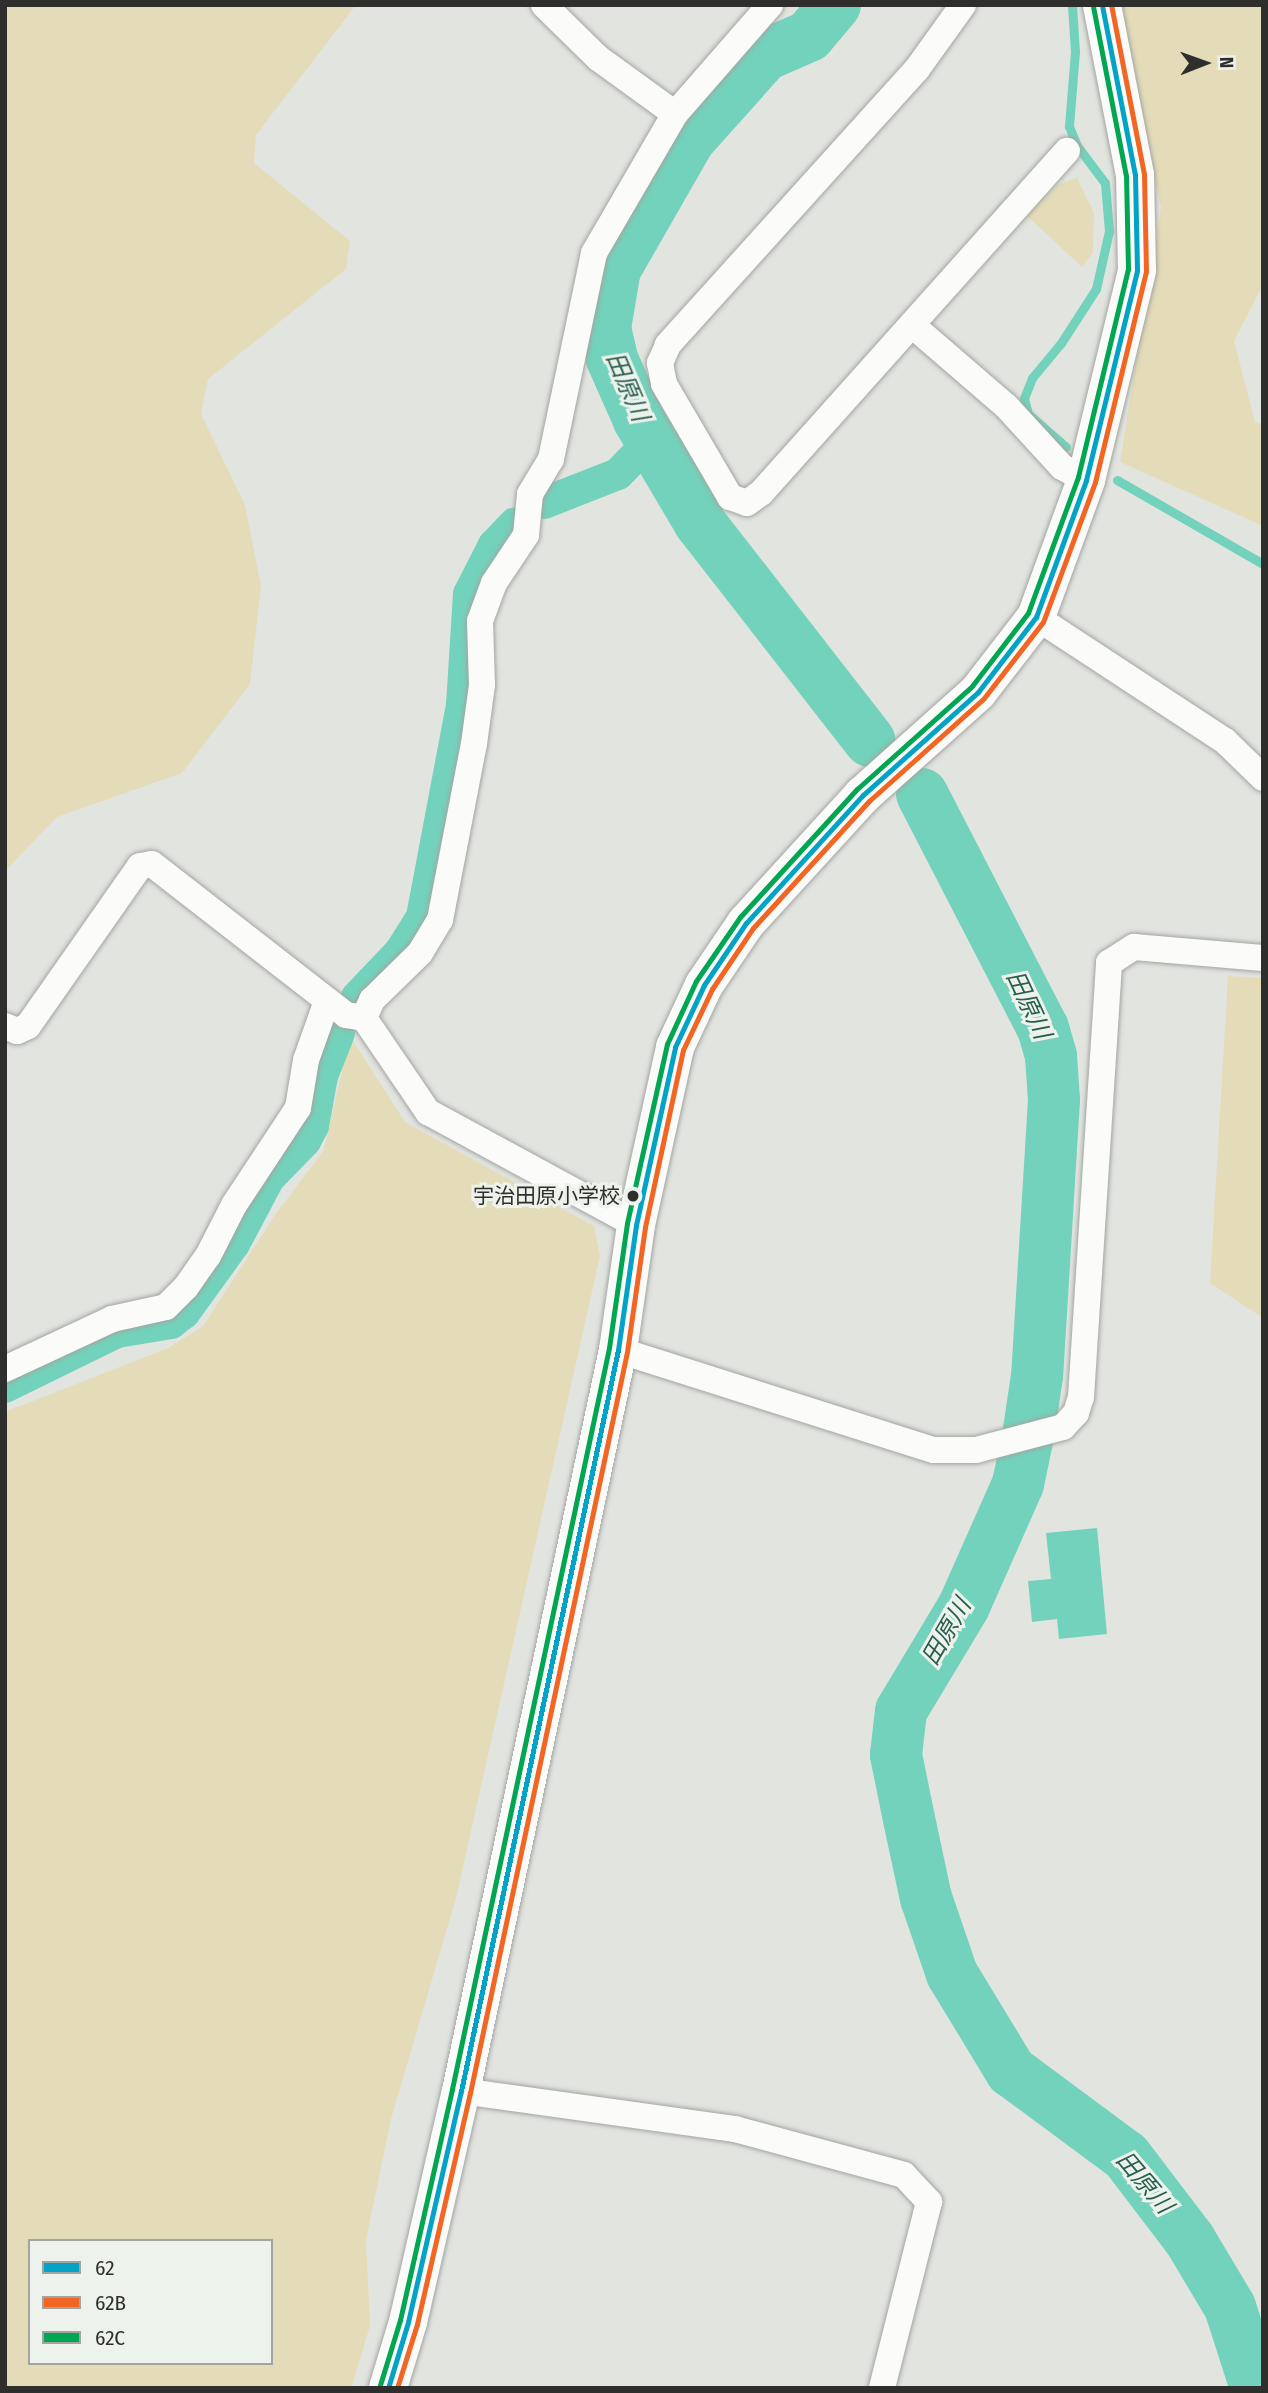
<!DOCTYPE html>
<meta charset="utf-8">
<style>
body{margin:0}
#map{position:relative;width:1268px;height:2393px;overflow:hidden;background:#e2e4e0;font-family:"Fira Sans Condensed","Noto Sans JP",sans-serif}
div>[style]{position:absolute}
.green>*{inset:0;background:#e4dcb8}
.water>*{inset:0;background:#73d2bb}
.stream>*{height:9px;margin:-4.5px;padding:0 4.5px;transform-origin:4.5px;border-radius:4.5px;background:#73d2bb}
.canal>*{height:32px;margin:-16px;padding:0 16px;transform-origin:16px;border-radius:16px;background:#73d2bb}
.river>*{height:52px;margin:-26px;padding:0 26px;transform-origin:26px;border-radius:26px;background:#73d2bb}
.roads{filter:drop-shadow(0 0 2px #a3a5a2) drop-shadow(0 0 2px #a3a5a2)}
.minor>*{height:26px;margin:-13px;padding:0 13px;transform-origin:13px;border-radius:13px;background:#fbfbfa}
.trunk>*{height:38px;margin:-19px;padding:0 19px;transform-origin:19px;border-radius:19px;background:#fbfbfa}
.bus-1>*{height:5px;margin:-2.5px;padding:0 2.5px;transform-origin:2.5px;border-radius:2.5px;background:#02a3c6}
.bus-2>*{height:5px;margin:-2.5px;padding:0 2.5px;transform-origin:2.5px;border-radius:2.5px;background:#f26522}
.bus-3>*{height:5px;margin:-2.5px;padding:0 2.5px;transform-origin:2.5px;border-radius:2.5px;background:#00a651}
.dots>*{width:19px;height:19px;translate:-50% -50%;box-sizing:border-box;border:4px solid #eef2ec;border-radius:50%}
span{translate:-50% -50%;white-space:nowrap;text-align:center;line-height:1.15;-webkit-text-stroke:6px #eef2ec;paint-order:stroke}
.bus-label{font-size:21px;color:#2e2f2d}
.right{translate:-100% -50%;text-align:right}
.water-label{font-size:24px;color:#295f50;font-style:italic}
.frame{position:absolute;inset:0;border:7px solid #2e2f2d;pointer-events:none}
.legend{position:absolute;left:28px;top:2239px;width:245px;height:126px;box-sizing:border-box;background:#eef2ec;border:2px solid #a1a4a0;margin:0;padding:9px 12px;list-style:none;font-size:21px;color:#2e2f2d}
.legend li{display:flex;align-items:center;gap:14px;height:35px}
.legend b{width:35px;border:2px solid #a1a4a0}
.north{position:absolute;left:1170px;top:28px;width:70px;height:70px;-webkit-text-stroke:5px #eef2ec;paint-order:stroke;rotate:89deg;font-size:19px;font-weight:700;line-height:28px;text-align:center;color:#2e2f2d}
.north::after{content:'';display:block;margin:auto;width:24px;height:32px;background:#2e2f2d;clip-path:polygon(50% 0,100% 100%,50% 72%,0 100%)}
</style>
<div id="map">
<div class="green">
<i style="clip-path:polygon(5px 5px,356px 5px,256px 135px,254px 163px,350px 241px,346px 269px,208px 379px,201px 414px,245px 505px,261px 586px,250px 684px,182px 773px,57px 817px,5px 871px)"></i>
<i style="clip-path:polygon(1112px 5px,1263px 5px,1263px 285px,1234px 341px,1255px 422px,1263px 425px,1263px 526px,1120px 462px,1161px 207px)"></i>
<i style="clip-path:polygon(1077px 178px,1094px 213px,1093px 253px,1082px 267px,1025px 214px,1061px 183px)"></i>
<i style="clip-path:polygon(1228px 976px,1263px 978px,1263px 1318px,1210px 1283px)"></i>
<i style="clip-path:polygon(evenodd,350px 1036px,405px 1122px,594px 1226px,600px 1256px,456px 1898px,391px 2119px,366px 2240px,370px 2326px,351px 2388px,5px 2388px,5px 1412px,168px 1348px,203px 1326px,275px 1215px,324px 1150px,350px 1036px,30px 2241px,271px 2241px,271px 2363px,30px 2363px,30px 2241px)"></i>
</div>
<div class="water">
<i style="clip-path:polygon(1097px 1528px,1107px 1634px,1059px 1639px,1057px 1619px,1032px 1622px,1028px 1581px,1051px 1579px,1046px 1533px)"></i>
</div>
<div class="stream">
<i style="left:1066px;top:447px;width:50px;rotate:-139deg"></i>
<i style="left:1028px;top:414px;width:16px;rotate:-104deg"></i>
<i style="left:1024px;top:398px;width:22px;rotate:-68deg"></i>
<i style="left:1032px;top:378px;width:45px;rotate:-50.4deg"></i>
<i style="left:1061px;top:343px;width:64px;rotate:-57.1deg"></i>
<i style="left:1096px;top:289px;width:59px;rotate:-77.4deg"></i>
<i style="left:1109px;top:231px;width:48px;rotate:-94.8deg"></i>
<i style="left:1105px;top:183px;width:46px;rotate:-127.1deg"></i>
<i style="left:1077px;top:146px;width:22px;rotate:-112deg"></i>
<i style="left:1069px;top:126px;width:74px;rotate:-85.4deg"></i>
<i style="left:1075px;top:52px;width:47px;rotate:-93.7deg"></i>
<i style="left:1117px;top:480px;width:168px;rotate:29.9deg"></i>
</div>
<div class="canal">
<i style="left:544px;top:503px;width:79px;rotate:-21.4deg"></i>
<i style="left:618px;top:474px;width:47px;rotate:-45.9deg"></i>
<i style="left:357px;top:997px;width:62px;rotate:-46.3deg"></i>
<i style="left:400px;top:952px;width:41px;rotate:-57.8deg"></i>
<i style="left:422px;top:917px;width:216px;rotate:-79.3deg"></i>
<i style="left:462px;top:705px;width:111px;rotate:-86.4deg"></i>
<i style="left:469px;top:594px;width:55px;rotate:-63deg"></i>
<i style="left:494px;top:545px;width:30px;rotate:-46deg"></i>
<i style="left:5px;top:1387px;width:125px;rotate:-26.2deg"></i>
<i style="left:117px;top:1332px;width:55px;rotate:-9.5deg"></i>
<i style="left:171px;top:1323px;width:16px;rotate:-38deg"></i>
<i style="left:184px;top:1313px;width:85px;rotate:-54.1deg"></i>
<i style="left:234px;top:1244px;width:75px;rotate:-62.1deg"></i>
<i style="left:269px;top:1178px;width:52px;rotate:-45.8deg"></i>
<i style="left:305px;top:1141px;width:17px;rotate:-62deg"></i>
<i style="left:313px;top:1126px;width:51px;rotate:-79.8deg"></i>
<i style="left:322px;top:1076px;width:46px;rotate:-68.4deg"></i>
</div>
<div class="river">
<i style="left:835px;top:5px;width:40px;rotate:130deg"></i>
<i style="left:809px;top:36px;width:48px;rotate:156.6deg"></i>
<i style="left:765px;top:55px;width:114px;rotate:131.8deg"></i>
<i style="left:689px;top:140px;width:149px;rotate:119.8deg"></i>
<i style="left:615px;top:269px;width:60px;rotate:99.6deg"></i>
<i style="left:605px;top:328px;width:32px;rotate:77deg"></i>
<i style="left:612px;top:359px;width:67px;rotate:66.1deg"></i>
<i style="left:639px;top:420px;width:120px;rotate:59.4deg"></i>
<i style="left:700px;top:523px;width:276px;rotate:52.1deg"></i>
<i style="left:922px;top:794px;width:263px;rotate:62.7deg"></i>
<i style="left:1043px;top:1028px;width:29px;rotate:74deg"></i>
<i style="left:1051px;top:1056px;width:44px;rotate:86.1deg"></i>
<i style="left:1054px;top:1100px;width:277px;rotate:93.5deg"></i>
<i style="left:1037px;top:1376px;width:61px;rotate:98.5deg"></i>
<i style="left:1028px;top:1436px;width:49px;rotate:101.8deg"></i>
<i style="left:1018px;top:1484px;width:133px;rotate:113.9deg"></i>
<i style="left:964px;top:1606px;width:122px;rotate:121deg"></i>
<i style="left:901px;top:1711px;width:44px;rotate:96.5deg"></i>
<i style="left:896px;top:1755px;width:65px;rotate:78.5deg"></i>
<i style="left:909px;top:1819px;width:81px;rotate:77.9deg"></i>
<i style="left:926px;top:1898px;width:80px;rotate:71.1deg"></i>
<i style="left:952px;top:1974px;width:114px;rotate:58.7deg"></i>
<i style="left:1011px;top:2071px;width:143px;rotate:36.5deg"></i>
<i style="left:1126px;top:2156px;width:106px;rotate:52.7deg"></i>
<i style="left:1190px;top:2240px;width:78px;rotate:59.2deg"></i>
<i style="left:1230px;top:2307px;width:85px;rotate:72.2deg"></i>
</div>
<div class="roads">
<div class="minor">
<i style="left:544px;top:5px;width:76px;rotate:44.5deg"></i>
<i style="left:598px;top:58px;width:95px;rotate:36deg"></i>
<i style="left:963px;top:5px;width:79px;rotate:125.7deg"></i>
<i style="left:917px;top:69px;width:372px;rotate:132.1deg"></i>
<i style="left:668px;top:345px;width:20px;rotate:114deg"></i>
<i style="left:660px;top:363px;width:21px;rotate:79deg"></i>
<i style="left:664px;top:384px;width:131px;rotate:59.7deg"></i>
<i style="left:730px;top:497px;width:18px;rotate:19deg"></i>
<i style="left:747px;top:503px;width:17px;rotate:-36deg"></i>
<i style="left:761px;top:493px;width:459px;rotate:-48.2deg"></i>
<i style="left:912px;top:325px;width:124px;rotate:40.8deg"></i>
<i style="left:1006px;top:406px;width:83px;rotate:47.4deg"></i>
<i style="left:1062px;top:467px;width:27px;rotate:28deg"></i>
<i style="left:1036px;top:617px;width:226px;rotate:33.3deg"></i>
<i style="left:1225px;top:741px;width:53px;rotate:44.2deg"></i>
<i style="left:364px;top:1018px;width:20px;rotate:-66deg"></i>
<i style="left:372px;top:1000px;width:67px;rotate:-44.4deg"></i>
<i style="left:420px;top:953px;width:39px;rotate:-59deg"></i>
<i style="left:440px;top:920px;width:179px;rotate:-79.1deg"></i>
<i style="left:474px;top:744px;width:60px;rotate:-82.3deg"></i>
<i style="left:482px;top:685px;width:64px;rotate:-91.8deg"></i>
<i style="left:480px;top:621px;width:40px;rotate:-69.8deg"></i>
<i style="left:494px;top:583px;width:58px;rotate:-56.3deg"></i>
<i style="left:526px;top:535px;width:41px;rotate:-84.4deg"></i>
<i style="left:530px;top:494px;width:41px;rotate:-59deg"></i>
<i style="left:551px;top:459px;width:210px;rotate:-78.2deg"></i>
<i style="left:594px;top:253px;width:161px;rotate:-59.8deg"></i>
<i style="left:675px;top:114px;width:145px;rotate:-48.9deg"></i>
<i style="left:5px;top:1026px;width:13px;rotate:23deg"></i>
<i style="left:17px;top:1031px;width:12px;rotate:-24deg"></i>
<i style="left:28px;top:1026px;width:195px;rotate:-55deg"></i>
<i style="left:140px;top:866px;width:12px;rotate:-9deg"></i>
<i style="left:152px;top:864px;width:246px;rotate:37.9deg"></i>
<i style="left:346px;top:1015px;width:18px;rotate:9deg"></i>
<i style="left:364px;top:1018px;width:114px;rotate:55.8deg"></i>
<i style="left:428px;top:1112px;width:237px;rotate:28.5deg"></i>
<i style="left:618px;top:1350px;width:331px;rotate:17.6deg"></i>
<i style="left:934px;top:1450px;width:42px"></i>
<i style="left:976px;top:1450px;width:90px;rotate:-14.8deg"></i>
<i style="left:1063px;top:1427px;width:19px;rotate:-47deg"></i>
<i style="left:1076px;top:1413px;width:17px;rotate:-73deg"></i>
<i style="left:1081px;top:1397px;width:435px;rotate:-86.3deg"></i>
<i style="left:1109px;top:963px;width:30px;rotate:-33deg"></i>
<i style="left:1134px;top:947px;width:129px;rotate:4.9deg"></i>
<i style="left:5px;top:1369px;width:118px;rotate:-25deg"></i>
<i style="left:112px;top:1319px;width:55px;rotate:-12.5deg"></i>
<i style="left:166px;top:1307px;width:28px;rotate:-45deg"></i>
<i style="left:186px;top:1287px;width:38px;rotate:-55deg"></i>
<i style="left:208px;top:1256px;width:57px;rotate:-63deg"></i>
<i style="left:234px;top:1205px;width:116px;rotate:-56.6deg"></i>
<i style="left:298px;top:1108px;width:49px;rotate:-80.5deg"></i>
<i style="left:306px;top:1060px;width:63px;rotate:-70.4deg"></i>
<i style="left:461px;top:2091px;width:277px;rotate:7.9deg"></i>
<i style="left:735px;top:2129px;width:175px;rotate:15.2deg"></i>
<i style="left:904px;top:2175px;width:37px;rotate:47deg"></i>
<i style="left:929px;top:2202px;width:192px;rotate:104.2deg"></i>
</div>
<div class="trunk">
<i style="left:388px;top:2388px;width:69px;rotate:-73.1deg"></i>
<i style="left:408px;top:2322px;width:237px;rotate:-77.1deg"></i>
<i style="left:461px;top:2091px;width:757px;rotate:-78.04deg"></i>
<i style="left:618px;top:1350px;width:126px;rotate:-81.8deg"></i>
<i style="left:636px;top:1225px;width:182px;rotate:-77.6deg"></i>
<i style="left:675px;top:1047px;width:68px;rotate:-64.9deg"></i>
<i style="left:704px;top:985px;width:75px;rotate:-55.9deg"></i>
<i style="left:746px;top:923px;width:173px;rotate:-47.6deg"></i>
<i style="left:863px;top:795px;width:154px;rotate:-41.8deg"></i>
<i style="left:978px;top:692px;width:95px;rotate:-52.3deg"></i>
<i style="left:1036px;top:617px;width:146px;rotate:-69.9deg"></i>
<i style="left:1086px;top:480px;width:216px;rotate:-76.3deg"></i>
<i style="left:1137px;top:270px;width:95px;rotate:-91.2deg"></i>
<i style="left:1135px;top:175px;width:173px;rotate:-101deg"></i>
</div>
</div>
<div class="bus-1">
<i style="left:388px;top:2388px;width:69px;rotate:-73.1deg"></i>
<i style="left:408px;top:2322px;width:237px;rotate:-77.1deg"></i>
<i style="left:461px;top:2091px;width:757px;rotate:-78.04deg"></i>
<i style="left:618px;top:1350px;width:126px;rotate:-81.8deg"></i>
<i style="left:636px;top:1225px;width:182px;rotate:-77.6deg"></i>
<i style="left:675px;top:1047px;width:68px;rotate:-64.9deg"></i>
<i style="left:704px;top:985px;width:75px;rotate:-55.9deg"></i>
<i style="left:746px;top:923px;width:173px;rotate:-47.6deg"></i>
<i style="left:863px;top:795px;width:154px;rotate:-41.8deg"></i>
<i style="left:978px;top:692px;width:95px;rotate:-52.3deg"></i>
<i style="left:1036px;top:617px;width:146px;rotate:-69.9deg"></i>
<i style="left:1086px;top:480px;width:216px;rotate:-76.3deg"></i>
<i style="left:1137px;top:270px;width:95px;rotate:-91.2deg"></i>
<i style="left:1135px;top:175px;width:173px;rotate:-101deg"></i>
</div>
<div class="bus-2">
<i style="left:397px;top:2388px;width:67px;rotate:-72.6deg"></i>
<i style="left:417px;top:2324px;width:237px;rotate:-77.1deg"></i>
<i style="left:470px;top:2093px;width:757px;rotate:-78.04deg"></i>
<i style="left:627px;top:1352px;width:126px;rotate:-81.8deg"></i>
<i style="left:645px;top:1227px;width:181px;rotate:-77.9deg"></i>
<i style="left:683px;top:1050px;width:68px;rotate:-64.6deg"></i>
<i style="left:712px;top:989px;width:73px;rotate:-56.1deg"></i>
<i style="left:753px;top:928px;width:172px;rotate:-47.6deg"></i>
<i style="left:869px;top:801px;width:154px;rotate:-41.8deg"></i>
<i style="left:984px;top:698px;width:96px;rotate:-52.2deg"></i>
<i style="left:1043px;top:622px;width:149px;rotate:-69.6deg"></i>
<i style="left:1095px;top:482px;width:217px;rotate:-76.4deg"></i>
<i style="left:1146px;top:271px;width:97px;rotate:-91.2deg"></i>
<i style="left:1144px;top:174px;width:172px;rotate:-101deg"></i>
</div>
<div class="bus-3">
<i style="left:380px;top:2385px;width:68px;rotate:-72.9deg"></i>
<i style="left:400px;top:2320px;width:237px;rotate:-77.3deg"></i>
<i style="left:452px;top:2089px;width:757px;rotate:-78.04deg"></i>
<i style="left:609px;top:1348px;width:126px;rotate:-81.8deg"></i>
<i style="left:627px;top:1223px;width:183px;rotate:-77.4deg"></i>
<i style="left:667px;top:1044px;width:69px;rotate:-65.3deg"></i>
<i style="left:696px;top:981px;width:78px;rotate:-55.5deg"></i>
<i style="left:740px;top:917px;width:173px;rotate:-47.6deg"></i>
<i style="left:857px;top:789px;width:154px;rotate:-41.8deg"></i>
<i style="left:972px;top:686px;width:92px;rotate:-52.5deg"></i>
<i style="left:1028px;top:613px;width:145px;rotate:-69.8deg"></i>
<i style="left:1078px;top:477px;width:214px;rotate:-76.5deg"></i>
<i style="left:1128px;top:269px;width:93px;rotate:-91.2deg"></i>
<i style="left:1126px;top:176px;width:172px;rotate:-101deg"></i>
</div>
<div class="dots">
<i style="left:633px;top:1196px;background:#2e2f2d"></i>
</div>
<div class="bus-label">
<span class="right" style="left:620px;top:1196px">宇治田原小学校</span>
</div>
<div class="water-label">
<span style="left:627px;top:387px;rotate:67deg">田原川</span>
<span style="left:1028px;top:1005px;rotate:65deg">田原川</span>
<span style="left:947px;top:1632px;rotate:-60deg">田原川</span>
<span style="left:1144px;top:2183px;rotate:50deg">田原川</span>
</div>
<div class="frame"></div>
<ul class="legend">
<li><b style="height:9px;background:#02a3c6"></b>62</li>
<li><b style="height:9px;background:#f26522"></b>62B</li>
<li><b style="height:9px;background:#00a651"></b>62C</li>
</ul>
<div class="north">N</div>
</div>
